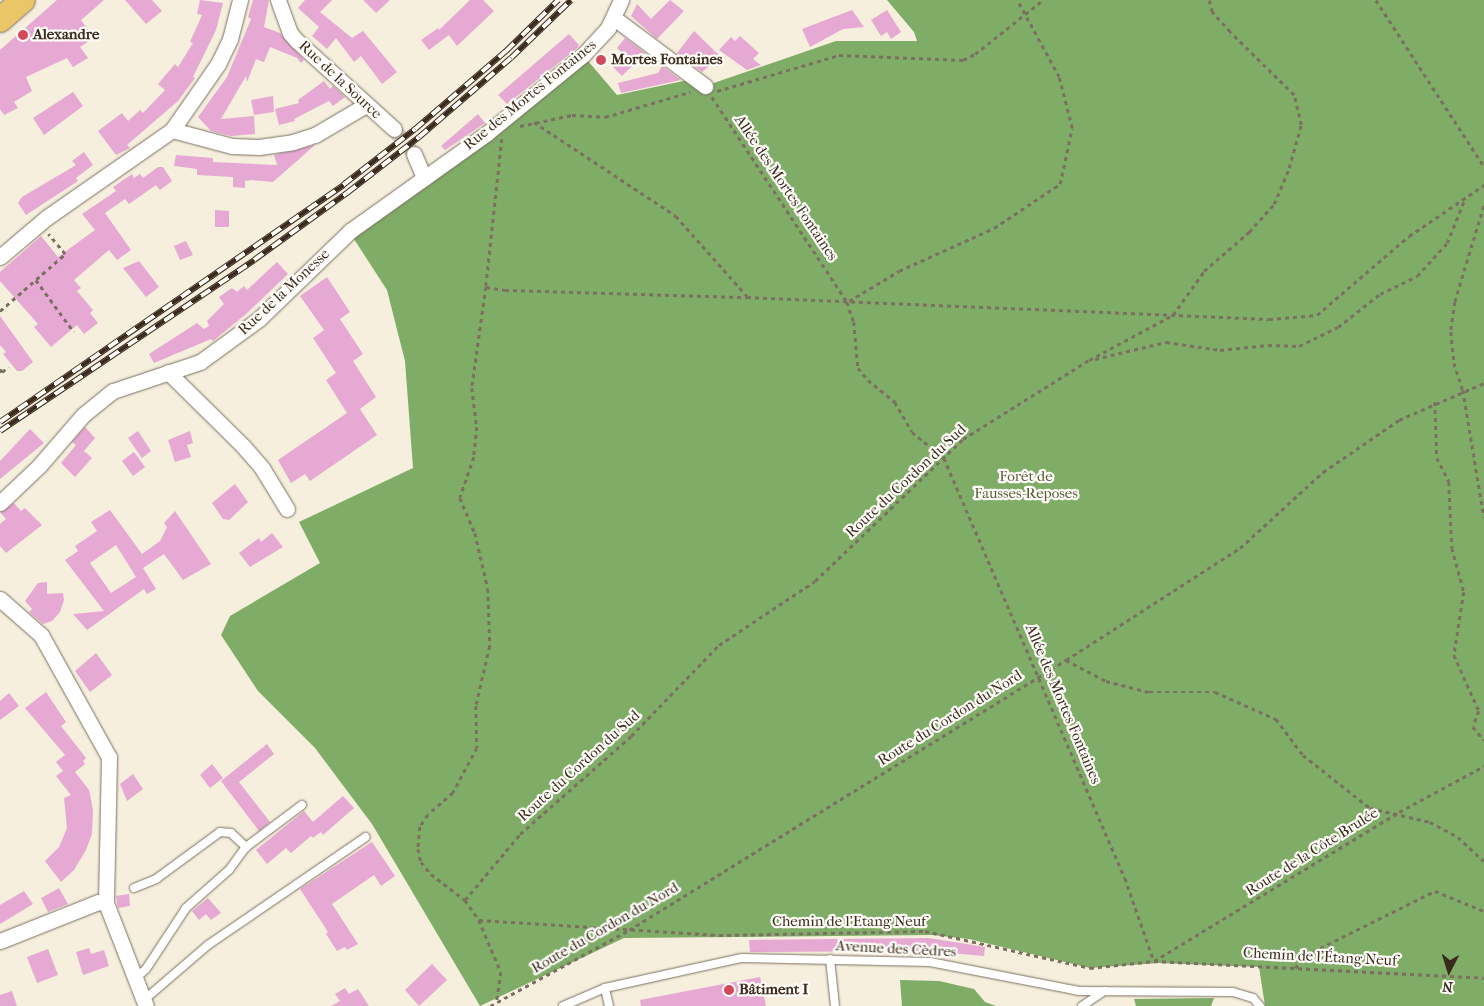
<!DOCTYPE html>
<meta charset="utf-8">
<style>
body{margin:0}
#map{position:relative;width:1484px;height:1006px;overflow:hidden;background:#f6efdd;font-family:"IM FELL French Canon",serif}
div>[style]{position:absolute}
.forest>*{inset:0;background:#7fac66}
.building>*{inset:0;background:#e6a9d3}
.street-tunnel>*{height:15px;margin-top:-7.5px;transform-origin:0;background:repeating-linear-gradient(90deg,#d1c8b7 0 15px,transparent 0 23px)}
.path>*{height:2.5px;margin-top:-1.25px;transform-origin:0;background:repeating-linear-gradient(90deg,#7c6f61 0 4px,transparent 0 8px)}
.roads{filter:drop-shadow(0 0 1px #7c6f61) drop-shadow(0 0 1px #7c6f61)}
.lane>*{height:8px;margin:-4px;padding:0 4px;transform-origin:4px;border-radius:4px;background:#fff}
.street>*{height:15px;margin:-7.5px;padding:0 7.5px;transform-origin:7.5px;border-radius:7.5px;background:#fff}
.primary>*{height:24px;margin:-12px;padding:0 12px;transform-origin:12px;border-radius:12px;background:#ebc669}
.rail>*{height:5.5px;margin-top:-2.75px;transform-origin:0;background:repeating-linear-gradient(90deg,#fdfcf7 0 11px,#3b2a1e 0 22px);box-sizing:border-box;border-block:1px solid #3b2a1e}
.dots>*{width:14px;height:14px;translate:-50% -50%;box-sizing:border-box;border:2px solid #fdfcf7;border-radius:50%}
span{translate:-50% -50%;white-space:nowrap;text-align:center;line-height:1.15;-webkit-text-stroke:4.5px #fdfcf7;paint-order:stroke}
.poi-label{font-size:15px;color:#3b2a1e;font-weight:700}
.left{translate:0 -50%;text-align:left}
.street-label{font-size:15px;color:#3b2a1e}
.park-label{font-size:15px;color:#595938}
.north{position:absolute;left:1424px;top:946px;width:50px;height:50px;-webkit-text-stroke:4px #fdfcf7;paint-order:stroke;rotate:185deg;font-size:14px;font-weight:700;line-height:20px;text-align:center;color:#3b2a1e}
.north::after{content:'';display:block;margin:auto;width:18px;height:22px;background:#3b2a1e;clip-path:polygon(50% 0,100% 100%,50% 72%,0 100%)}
</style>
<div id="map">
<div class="forest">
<i style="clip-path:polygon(887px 0,1484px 0,1484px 1006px,1265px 1006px,1259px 967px,1159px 963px,1090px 968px,969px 939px,932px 935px,624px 938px,480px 1006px,372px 824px,315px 748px,258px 691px,221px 635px,230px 616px,320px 563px,299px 522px,413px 468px,405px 361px,387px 290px,352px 236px,494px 135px,588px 61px,617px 95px,693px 79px,705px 86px,836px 41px,917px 41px,914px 32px)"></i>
<i style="clip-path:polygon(900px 980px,939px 981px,974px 989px,985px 1002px,996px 1006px,899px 1006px,902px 1006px)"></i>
<i style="clip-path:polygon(1214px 998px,1211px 1006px,1136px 1006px,1134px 999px)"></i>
</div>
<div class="building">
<i style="clip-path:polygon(57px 0,104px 0,81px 20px,94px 38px,80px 47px,88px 58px,73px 67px,67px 58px,26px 77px,32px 91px,14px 102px,18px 108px,4px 115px,0 109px,0 50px)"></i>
<i style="clip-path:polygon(125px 0,152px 0,162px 11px,146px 24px)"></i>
<i style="clip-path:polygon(200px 0,223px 3px,216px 30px,193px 77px,195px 78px,178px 101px,127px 145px,130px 148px,116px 155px,98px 131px,122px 113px,128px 121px,140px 110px,143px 113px,165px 90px,158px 84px,175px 64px,178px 67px,193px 43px,190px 42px,202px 15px,197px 14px)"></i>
<i style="clip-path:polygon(253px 0,269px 0,264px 27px,280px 33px,304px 60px,301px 63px,297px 58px,270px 47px,264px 62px,256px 59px,247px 82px,246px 76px,221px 119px,254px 116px,255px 134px,231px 136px,211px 131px,198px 117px,227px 77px,251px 19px,248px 17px)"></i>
<i style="clip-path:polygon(305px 0,332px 0,320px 12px,352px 38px,363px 31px,397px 72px,382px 84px,361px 56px,354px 62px,336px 38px,327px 49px,312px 36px,319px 27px,298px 8px)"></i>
<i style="clip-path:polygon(363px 0,390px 0,376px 13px)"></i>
<i style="clip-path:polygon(470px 0,483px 0,494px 11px,457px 46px,449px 35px,429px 50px,421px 40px,438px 28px,439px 30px)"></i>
<i style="clip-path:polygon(670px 0,684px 11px,657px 39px,631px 16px,637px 4px,651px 19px)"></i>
<i style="clip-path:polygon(852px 10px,864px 27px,843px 29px,810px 47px,802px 29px)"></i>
<i style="clip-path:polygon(887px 10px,901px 32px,891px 39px,887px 32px,881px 36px,871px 20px)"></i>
<i style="clip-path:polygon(694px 31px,721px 57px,702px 72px,677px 53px)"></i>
<i style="clip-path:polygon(569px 34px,579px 45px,577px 48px,507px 104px,498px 95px)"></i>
<i style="clip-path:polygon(740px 36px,759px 53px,753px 59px,761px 65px,747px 70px,719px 50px,731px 37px,735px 41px)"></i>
<i style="clip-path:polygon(625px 38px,645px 53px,622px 76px,613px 67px,624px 55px,617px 48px)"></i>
<i style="clip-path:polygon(662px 66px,681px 80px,621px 93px,618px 83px,658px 73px)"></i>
<i style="clip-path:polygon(324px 81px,330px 89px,333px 86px,345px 97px,333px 106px,329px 101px,294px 119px,295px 121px,279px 125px,275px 109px,299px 103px,298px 100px)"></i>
<i style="clip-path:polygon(73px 92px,83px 106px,44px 135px,33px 118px)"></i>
<i style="clip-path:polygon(273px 96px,274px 112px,254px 115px,251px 100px)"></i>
<i style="clip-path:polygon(478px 114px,485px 123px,445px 150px,441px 146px)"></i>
<i style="clip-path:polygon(315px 145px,273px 182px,252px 180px,245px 181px,245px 188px,233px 187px,233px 177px,197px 175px,197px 169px,174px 166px,176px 155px,213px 158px,213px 162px,277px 165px,274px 155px)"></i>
<i style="clip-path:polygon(84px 152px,93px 165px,76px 178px,78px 181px,26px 215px,18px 203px,22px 197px,76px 165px,72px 161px)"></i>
<i style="clip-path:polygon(158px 167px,163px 167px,172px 181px,160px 190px,156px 185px,129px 204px,125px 199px,105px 213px,131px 250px,117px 260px,109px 250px,74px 280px,81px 288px,77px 291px,93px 310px,90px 313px,98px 323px,84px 334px,77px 325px,51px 347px,34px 327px,38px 324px,0 281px,0 272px,41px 236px,58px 257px,95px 230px,82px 214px,116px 191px,113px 187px,132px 174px,134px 178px,140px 174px,143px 178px)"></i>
<i style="clip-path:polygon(215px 210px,229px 211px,229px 227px,215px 227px)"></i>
<i style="clip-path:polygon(186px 241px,193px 255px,180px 260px,174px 246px)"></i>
<i style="clip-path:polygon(139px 261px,159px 287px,146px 297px,123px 268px)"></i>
<i style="clip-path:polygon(277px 262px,288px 274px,246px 314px,213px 341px,211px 339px,154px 363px,149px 354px,197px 323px,204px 329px,209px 326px,207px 321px,224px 304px,219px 297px,232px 288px,237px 292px,244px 286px,247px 290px)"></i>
<i style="clip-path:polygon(327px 277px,350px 312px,340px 319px,363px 354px,353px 361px,376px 397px,360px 409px,377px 435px,310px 481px,305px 474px,291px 483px,278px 460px,347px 413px,326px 380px,336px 373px,313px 338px,324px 330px,300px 296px)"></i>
<i style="clip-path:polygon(0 316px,33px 362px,22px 371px,17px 371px,3px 354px,6px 352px,0 345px)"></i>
<i style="clip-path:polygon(85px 427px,95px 438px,84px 451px,92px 458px,75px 477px,61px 463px,76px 445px,72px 442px)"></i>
<i style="clip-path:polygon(30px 429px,44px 443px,0 479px,0 461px)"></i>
<i style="clip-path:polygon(138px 431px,151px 451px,142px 458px,128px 438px)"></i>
<i style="clip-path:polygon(190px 431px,193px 443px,187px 445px,191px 457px,175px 462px,168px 440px)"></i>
<i style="clip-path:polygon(134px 452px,145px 467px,133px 476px,122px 461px)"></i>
<i style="clip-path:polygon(235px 484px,248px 502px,229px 520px,223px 519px,212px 503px)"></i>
<i style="clip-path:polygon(14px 503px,21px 511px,25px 508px,42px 525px,6px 553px,0 546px,0 524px,6px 519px,0 512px)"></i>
<i style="clip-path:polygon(evenodd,110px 510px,142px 554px,160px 541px,167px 527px,164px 523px,175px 511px,211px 564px,183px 580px,164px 554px,143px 568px,156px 589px,147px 594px,144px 589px,87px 630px,73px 614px,104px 611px,65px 560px,78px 551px,75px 546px,97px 531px,91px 522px,110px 510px,116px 545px,136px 577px,111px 593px,90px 563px,116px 545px)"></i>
<i style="clip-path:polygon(272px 533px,283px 547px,250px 567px,239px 553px,259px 538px,261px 542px)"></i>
<i style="clip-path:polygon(47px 582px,47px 594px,63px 593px,64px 600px,60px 612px,52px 621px,43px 624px,29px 612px,32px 609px,25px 601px,38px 583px)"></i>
<i style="clip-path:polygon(96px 653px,112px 675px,90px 692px,75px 671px)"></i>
<i style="clip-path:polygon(46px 692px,66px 722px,61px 726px,86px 758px,83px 761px,85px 764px,75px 772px,89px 790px,93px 810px,92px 834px,86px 850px,74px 870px,61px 882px,45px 861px,59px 847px,67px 828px,64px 798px,71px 795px,56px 776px,63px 771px,56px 762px,65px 755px,25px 708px)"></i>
<i style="clip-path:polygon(9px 693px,19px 706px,0 720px,0 701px)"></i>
<i style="clip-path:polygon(267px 744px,274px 754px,239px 782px,270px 822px,259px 831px,221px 781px)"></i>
<i style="clip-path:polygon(212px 764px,223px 778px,210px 788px,200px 775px)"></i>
<i style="clip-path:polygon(133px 774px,143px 789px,127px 801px,120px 784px)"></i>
<i style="clip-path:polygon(343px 796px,354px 808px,323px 835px,321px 832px,313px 838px,311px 836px,291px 853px,286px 848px,267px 864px,256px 850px,304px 811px,313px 822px)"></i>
<i style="clip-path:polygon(372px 842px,395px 876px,381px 886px,374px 875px,332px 904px,358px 944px,347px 950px,345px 947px,337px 951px,326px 934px,328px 932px,300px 889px)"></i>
<i style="clip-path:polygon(59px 888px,68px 904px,48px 912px,41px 898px)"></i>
<i style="clip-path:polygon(24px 891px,33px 904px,0 924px,0 905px)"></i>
<i style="clip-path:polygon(129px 894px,130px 906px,118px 908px,116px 896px)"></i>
<i style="clip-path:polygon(208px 898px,221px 913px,211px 920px,206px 914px,199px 920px,192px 911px)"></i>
<i style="clip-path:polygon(929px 938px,985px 947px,984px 956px,928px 951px,750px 952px,749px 940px)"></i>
<i style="clip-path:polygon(89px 948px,91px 954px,104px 950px,109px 966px,83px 975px,76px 952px)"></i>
<i style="clip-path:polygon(48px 949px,58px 975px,37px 983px,27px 957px)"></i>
<i style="clip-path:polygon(432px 964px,447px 980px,419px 1006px,405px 990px)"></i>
<i style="clip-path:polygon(760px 977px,766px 1006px,641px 1006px,640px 1000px)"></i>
<i style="clip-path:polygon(345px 988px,349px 994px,358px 989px,369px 1006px,331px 1006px,340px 1001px,335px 994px)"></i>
<i style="clip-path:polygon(12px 991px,17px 1006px,0 1006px,0 995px)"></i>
</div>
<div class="street-tunnel">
<i style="left:394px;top:129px;width:32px;rotate:51deg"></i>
</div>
<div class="path">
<i style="left:1376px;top:0;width:198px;rotate:57deg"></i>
<i style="left:717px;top:91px;width:127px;rotate:-16.4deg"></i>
<i style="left:839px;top:55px;width:124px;rotate:2.3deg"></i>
<i style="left:963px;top:60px;width:13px;rotate:-27deg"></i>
<i style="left:975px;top:54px;width:87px;rotate:-38.5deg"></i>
<i style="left:712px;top:97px;width:245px;rotate:56.6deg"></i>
<i style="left:847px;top:302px;width:21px;rotate:71deg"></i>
<i style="left:854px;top:322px;width:46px;rotate:85deg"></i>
<i style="left:858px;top:368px;width:16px;rotate:50deg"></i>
<i style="left:868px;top:380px;width:35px;rotate:39deg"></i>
<i style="left:895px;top:402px;width:34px;rotate:60deg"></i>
<i style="left:912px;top:432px;width:41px;rotate:39.1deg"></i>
<i style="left:944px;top:458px;width:457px;rotate:66.7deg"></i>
<i style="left:1125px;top:878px;width:88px;rotate:70.7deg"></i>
<i style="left:534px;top:122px;width:170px;rotate:33.5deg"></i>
<i style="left:676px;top:216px;width:107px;rotate:48.4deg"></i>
<i style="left:520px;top:126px;width:53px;rotate:-11.9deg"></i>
<i style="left:572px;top:115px;width:33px;rotate:3deg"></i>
<i style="left:605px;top:117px;width:89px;rotate:-16.4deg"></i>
<i style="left:502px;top:139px;width:149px;rotate:96.2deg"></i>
<i style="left:486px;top:287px;width:19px;rotate:9deg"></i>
<i style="left:505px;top:290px;width:242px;rotate:1.7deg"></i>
<i style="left:747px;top:297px;width:522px;rotate:2.41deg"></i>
<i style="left:1269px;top:319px;width:48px;rotate:-4.8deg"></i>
<i style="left:1317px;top:315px;width:121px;rotate:-40.7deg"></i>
<i style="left:1409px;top:236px;width:91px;rotate:-34.2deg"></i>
<i style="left:1484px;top:206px;width:100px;rotate:106.8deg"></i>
<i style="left:1455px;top:302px;width:30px;rotate:98deg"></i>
<i style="left:1451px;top:332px;width:31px;rotate:84deg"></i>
<i style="left:1454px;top:363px;width:28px;rotate:72deg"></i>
<i style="left:1463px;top:390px;width:129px;rotate:80.6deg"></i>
<i style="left:36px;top:280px;width:64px;rotate:53.8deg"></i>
<i style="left:486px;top:287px;width:102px;rotate:97.9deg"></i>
<i style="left:472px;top:388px;width:39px;rotate:83deg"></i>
<i style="left:477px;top:427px;width:30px;rotate:96deg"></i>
<i style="left:474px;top:457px;width:43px;rotate:108.9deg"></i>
<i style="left:460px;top:498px;width:38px;rotate:67deg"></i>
<i style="left:475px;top:533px;width:57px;rotate:76.9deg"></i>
<i style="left:488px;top:589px;width:57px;rotate:88deg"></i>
<i style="left:490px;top:646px;width:62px;rotate:103.1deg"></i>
<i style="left:476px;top:706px;width:42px;rotate:88.6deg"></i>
<i style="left:477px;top:748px;width:51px;rotate:118.1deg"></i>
<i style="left:453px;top:793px;width:33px;rotate:139deg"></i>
<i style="left:428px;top:815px;width:14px;rotate:124deg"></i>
<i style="left:420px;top:827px;width:22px;rotate:95deg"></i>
<i style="left:418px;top:849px;width:13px;rotate:77deg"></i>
<i style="left:421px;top:862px;width:16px;rotate:50deg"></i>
<i style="left:431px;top:874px;width:43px;rotate:37.4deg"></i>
<i style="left:465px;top:900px;width:24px;rotate:55deg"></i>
<i style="left:479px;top:920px;width:240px;rotate:3.6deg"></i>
<i style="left:719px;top:935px;width:206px;rotate:-1.1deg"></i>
<i style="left:925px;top:931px;width:169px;rotate:12.6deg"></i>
<i style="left:1090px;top:968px;width:64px;rotate:-6.2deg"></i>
<i style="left:1154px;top:961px;width:330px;rotate:2.9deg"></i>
<i style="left:849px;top:301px;width:58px;rotate:-31deg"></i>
<i style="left:899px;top:271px;width:104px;rotate:-24.4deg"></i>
<i style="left:994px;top:228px;width:79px;rotate:-33.7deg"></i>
<i style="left:1060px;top:184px;width:57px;rotate:-77.9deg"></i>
<i style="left:1072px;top:128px;width:53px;rotate:-104.3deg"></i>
<i style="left:1059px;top:77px;width:88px;rotate:-118.6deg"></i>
<i style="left:0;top:311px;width:86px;rotate:-41.2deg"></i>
<i style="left:65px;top:254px;width:26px;rotate:-130deg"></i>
<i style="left:1095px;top:359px;width:73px;rotate:-13.5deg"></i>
<i style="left:1166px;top:342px;width:55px;rotate:8.4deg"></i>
<i style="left:1220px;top:350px;width:48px;rotate:-5.9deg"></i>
<i style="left:1268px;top:345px;width:31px;rotate:2deg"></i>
<i style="left:1299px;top:346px;width:43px;rotate:-26deg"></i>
<i style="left:1338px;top:327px;width:53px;rotate:-38.2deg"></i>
<i style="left:1380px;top:294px;width:41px;rotate:-25.9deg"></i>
<i style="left:1417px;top:276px;width:45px;rotate:-47.7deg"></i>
<i style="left:1447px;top:243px;width:45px;rotate:-68deg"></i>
<i style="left:0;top:369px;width:4px;rotate:56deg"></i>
<i style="left:2px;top:372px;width:8px;rotate:-40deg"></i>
<i style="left:1435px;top:402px;width:56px;rotate:88deg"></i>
<i style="left:1437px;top:458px;width:27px;rotate:63deg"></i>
<i style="left:1449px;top:482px;width:66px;rotate:87.4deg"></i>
<i style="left:1452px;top:548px;width:46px;rotate:74.7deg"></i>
<i style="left:1464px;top:592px;width:64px;rotate:99deg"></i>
<i style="left:1454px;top:655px;width:61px;rotate:65.9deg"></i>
<i style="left:1479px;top:711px;width:17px;rotate:111deg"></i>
<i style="left:1473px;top:727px;width:17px;rotate:50deg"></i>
<i style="left:1066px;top:660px;width:45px;rotate:27.7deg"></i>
<i style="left:1106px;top:681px;width:44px;rotate:14.3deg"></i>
<i style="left:1149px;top:692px;width:66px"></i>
<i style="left:1215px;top:692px;width:67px;rotate:23.9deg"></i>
<i style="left:1276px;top:719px;width:45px;rotate:53.1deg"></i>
<i style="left:1303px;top:755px;width:85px;rotate:38.3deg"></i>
<i style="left:1370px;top:808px;width:62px;rotate:13.1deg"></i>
<i style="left:1430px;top:822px;width:32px;rotate:28deg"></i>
<i style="left:1458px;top:837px;width:35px;rotate:43deg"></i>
<i style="left:465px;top:900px;width:86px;rotate:-50.2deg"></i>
<i style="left:520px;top:834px;width:148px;rotate:-41.4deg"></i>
<i style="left:631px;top:736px;width:127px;rotate:-46deg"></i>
<i style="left:719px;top:645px;width:115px;rotate:-33.7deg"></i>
<i style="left:815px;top:581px;width:205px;rotate:-43.8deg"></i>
<i style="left:963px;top:439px;width:149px;rotate:-32.1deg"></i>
<i style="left:1089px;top:360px;width:95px;rotate:-28.2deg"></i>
<i style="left:1173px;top:315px;width:54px;rotate:-54.8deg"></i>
<i style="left:1204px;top:271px;width:60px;rotate:-40.9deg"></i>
<i style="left:1249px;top:232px;width:38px;rotate:-48deg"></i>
<i style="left:1274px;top:204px;width:39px;rotate:-67deg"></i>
<i style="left:1289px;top:168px;width:45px;rotate:-74.4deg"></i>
<i style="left:1301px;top:125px;width:31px;rotate:-103deg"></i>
<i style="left:1294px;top:95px;width:90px;rotate:-135.5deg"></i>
<i style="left:1230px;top:32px;width:27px;rotate:-132deg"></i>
<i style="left:1212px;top:12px;width:12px;rotate:-104deg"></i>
<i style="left:479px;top:920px;width:56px;rotate:67.1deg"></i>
<i style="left:501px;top:972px;width:30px;rotate:98deg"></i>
<i style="left:1154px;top:961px;width:287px;rotate:-31.3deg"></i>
<i style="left:1399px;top:812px;width:97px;rotate:-28.4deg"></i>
<i style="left:1295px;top:968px;width:17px;rotate:-50deg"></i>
<i style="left:1306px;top:955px;width:144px;rotate:-26.4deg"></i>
<i style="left:1435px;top:891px;width:53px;rotate:22.2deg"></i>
<i style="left:490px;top:1006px;width:158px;rotate:-28.7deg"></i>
<i style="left:629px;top:930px;width:514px;rotate:-31.71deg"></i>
<i style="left:1066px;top:660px;width:207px;rotate:-32.8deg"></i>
<i style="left:1240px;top:548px;width:113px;rotate:-42.5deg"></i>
<i style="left:1323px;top:472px;width:92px;rotate:-34.4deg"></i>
<i style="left:1399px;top:420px;width:93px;rotate:-23.5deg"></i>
</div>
<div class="roads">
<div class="lane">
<i style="left:134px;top:888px;width:24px;rotate:-22deg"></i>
<i style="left:156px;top:879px;width:79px;rotate:-36.3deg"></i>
<i style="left:220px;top:832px;width:11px;rotate:5deg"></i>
<i style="left:231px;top:833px;width:21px;rotate:43deg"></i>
<i style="left:830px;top:959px;width:47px;rotate:83.9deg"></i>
<i style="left:136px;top:978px;width:13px;rotate:-42deg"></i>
<i style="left:146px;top:969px;width:73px;rotate:-56.7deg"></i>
<i style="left:186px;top:908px;width:57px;rotate:-41.5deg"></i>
<i style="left:229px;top:870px;width:29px;rotate:-54deg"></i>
<i style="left:246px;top:847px;width:70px;rotate:-36.9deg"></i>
<i style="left:144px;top:1000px;width:84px;rotate:-40.7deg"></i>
<i style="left:208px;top:945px;width:191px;rotate:-34.4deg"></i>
<i style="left:563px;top:1006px;width:46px;rotate:-23.2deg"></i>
<i style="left:609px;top:1006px;width:18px;rotate:-103deg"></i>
<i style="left:605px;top:988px;width:140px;rotate:-12.4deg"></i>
<i style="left:742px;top:958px;width:188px;rotate:1.2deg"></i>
<i style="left:930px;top:962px;width:152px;rotate:11deg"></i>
<i style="left:1079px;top:991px;width:154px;rotate:0.4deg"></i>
<i style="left:1233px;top:992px;width:21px;rotate:17deg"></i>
<i style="left:1253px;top:998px;width:11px;rotate:49deg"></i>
<i style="left:1082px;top:1006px;width:27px;rotate:-34deg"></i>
</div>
<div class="street">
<i style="left:278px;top:0;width:35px;rotate:70deg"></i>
<i style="left:290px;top:33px;width:11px;rotate:49deg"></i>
<i style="left:297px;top:41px;width:131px;rotate:42.2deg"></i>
<i style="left:614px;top:18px;width:114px;rotate:36.8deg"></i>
<i style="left:172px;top:130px;width:62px;rotate:14.9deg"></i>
<i style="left:232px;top:146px;width:27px;rotate:2deg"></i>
<i style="left:259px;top:147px;width:34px;rotate:-8deg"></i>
<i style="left:293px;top:142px;width:23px;rotate:-18deg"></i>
<i style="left:315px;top:135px;width:59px;rotate:-30.5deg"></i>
<i style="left:414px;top:154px;width:26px;rotate:67deg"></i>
<i style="left:0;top:257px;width:60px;rotate:-40.3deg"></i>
<i style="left:46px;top:218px;width:154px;rotate:-34.9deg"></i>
<i style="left:172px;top:130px;width:80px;rotate:-55.1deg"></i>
<i style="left:218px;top:64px;width:28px;rotate:-64deg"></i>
<i style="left:230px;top:39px;width:40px;rotate:-75.6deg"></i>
<i style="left:168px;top:372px;width:105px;rotate:44.6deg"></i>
<i style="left:243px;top:446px;width:29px;rotate:49deg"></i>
<i style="left:262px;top:468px;width:48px;rotate:58.6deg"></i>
<i style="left:0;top:503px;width:54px;rotate:-43.5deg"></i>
<i style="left:39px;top:466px;width:67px;rotate:-49.2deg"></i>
<i style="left:83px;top:415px;width:38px;rotate:-39deg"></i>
<i style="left:113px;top:391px;width:92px;rotate:-18.4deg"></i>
<i style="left:200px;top:362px;width:73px;rotate:-36.1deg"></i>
<i style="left:259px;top:319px;width:127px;rotate:-44deg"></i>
<i style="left:350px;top:231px;width:167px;rotate:-35.5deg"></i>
<i style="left:486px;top:134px;width:125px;rotate:-39.2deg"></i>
<i style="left:583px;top:55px;width:37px;rotate:-47deg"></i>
<i style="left:608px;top:28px;width:31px;rotate:-65deg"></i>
<i style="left:0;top:599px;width:55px;rotate:41.3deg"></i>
<i style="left:41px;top:635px;width:140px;rotate:60.9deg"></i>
<i style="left:109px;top:757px;width:146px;rotate:91.2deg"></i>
<i style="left:106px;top:903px;width:110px;rotate:68.8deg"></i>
<i style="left:0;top:941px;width:105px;rotate:-21.7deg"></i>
<i style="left:98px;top:902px;width:8px;rotate:7deg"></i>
</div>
<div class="primary">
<i style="left:0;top:20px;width:30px;rotate:-41deg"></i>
</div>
</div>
<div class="rail">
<i style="left:0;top:422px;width:417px;rotate:-34.6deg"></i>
<i style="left:343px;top:185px;width:91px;rotate:-37.9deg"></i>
<i style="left:415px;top:129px;width:120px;rotate:-40.6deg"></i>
<i style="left:506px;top:51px;width:73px;rotate:-44.4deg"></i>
<i style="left:0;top:431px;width:306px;rotate:-33.9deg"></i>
<i style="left:254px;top:260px;width:115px;rotate:-35.8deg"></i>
<i style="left:347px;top:193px;width:91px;rotate:-37.9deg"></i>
<i style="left:419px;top:137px;width:121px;rotate:-40.7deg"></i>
<i style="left:511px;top:58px;width:83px;rotate:-44deg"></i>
</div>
<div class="dots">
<i style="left:23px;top:35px;background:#d1495b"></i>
<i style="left:601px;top:60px;background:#d1495b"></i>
<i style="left:729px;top:990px;background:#d1495b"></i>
</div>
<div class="poi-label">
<span class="left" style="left:33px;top:35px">Alexandre</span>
<span class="left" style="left:611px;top:60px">Mortes Fontaines</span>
<span class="left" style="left:739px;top:990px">Bâtiment I</span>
</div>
<div class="street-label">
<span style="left:340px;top:80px;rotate:43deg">Rue de la Source</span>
<span style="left:530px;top:95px;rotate:-39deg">Rue des Mortes Fontaines</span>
<span style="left:786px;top:188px;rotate:56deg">Allée des Mortes Fontaines</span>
<span style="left:284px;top:292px;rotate:-43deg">Rue de la Monesse</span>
<span style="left:906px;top:481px;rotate:-43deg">Route du Cordon du Sud</span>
<span style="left:1063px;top:704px;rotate:67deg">Allée des Mortes Fontaines</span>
<span style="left:950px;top:718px;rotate:-32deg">Route du Cordon du Nord</span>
<span style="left:579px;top:766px;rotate:-42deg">Route du Cordon du Sud</span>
<span style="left:1312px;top:852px;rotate:-32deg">Route de la Côte Brulée</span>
<span style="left:849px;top:922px">Chemin de l'Etang Neuf</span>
<span style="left:605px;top:928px;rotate:-30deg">Route du Cordon du Nord</span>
<span style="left:896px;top:949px;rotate:3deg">Avenue des Cèdres</span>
<span style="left:1320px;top:957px;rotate:3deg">Chemin de l'Étang Neuf</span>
</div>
<div class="park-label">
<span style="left:1026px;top:485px">Forêt de<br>Fausses-Reposes</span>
</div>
<div class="north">N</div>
</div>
